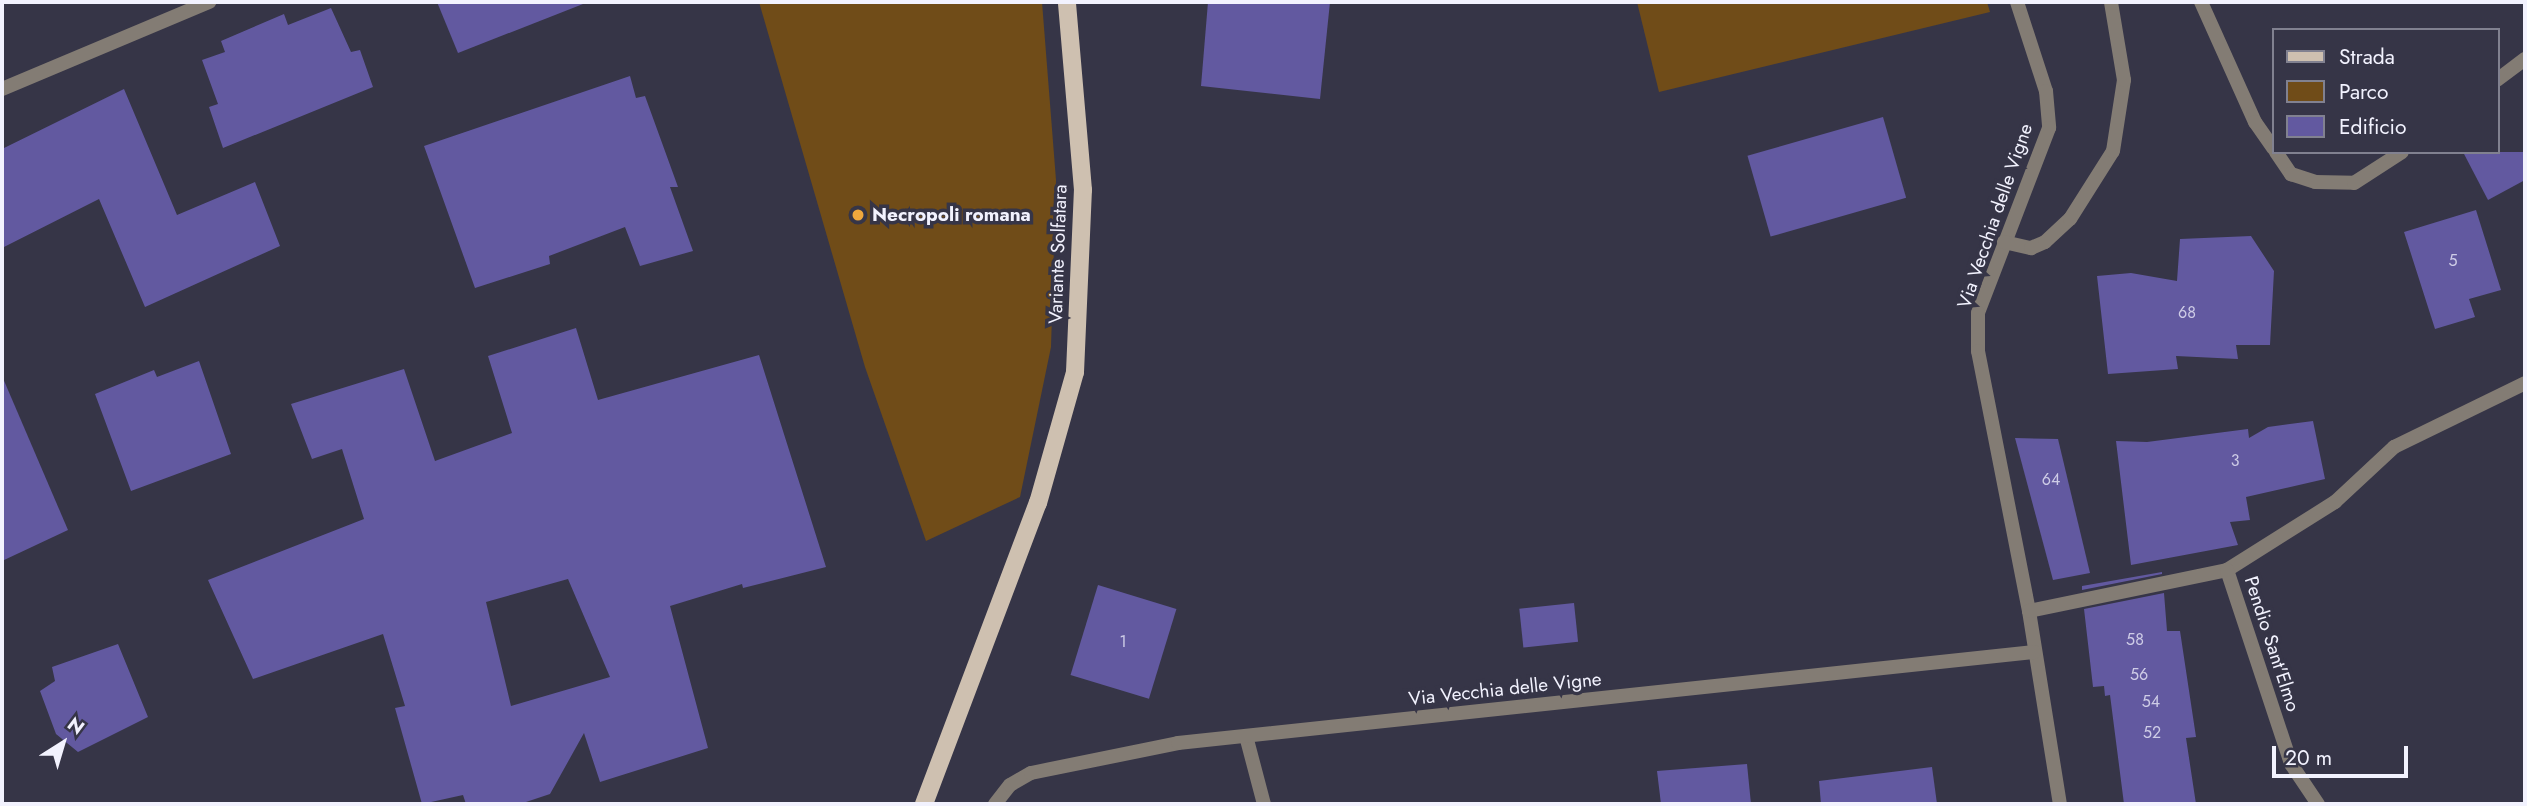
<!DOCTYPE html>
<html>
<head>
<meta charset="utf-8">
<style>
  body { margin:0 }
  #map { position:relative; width:2527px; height:806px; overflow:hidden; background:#363547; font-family:Jost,sans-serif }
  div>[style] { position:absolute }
  .green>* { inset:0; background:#704c18 }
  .building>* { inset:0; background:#6259a0; transform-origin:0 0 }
  .street>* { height:14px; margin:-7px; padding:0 7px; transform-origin:7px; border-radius:7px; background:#837c74 }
  .primary>* { height:18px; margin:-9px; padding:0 9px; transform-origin:9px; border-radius:9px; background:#cec0b0 }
  .dots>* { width:19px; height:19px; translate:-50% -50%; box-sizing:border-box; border:4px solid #363547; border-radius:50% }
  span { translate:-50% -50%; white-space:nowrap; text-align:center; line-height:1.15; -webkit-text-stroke:7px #363547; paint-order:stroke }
  .number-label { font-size:16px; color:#cecce6 }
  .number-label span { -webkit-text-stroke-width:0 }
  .poi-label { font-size:19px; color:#f2f2fe; font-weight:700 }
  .left { translate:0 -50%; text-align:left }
  .street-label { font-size:19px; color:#f2f2fe }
  .frame { position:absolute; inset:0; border:4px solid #f2f2fe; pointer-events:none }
  .legend { position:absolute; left:2272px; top:28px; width:228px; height:126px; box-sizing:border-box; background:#363547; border:2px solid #818190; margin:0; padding:9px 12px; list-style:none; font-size:21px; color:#f2f2fe }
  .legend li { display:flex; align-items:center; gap:14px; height:35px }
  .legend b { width:35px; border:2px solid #818190 }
  .north { position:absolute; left:28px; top:708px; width:70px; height:70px; -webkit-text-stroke:5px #363547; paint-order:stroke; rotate:37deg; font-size:19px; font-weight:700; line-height:28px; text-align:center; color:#f2f2fe }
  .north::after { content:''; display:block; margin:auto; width:24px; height:32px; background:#f2f2fe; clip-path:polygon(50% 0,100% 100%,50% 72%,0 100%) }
  .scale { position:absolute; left:2272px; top:746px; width:136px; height:32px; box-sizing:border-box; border:4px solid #f2f2fe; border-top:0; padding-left:9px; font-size:21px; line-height:24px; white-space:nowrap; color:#f2f2fe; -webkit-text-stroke:5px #363547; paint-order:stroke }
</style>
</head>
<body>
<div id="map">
  <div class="green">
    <i style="clip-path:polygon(759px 2px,1042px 2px,1056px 180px,1051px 347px,1020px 497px,926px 541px,865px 367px)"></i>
    <i style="clip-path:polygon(1637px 2px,1987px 2px,1990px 12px,1659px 92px)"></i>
  </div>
  <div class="building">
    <i style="clip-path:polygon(437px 2px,582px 2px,583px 4px,458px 53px)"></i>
    <i style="clip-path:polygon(1208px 2px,1330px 2px,1320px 99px,1201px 86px)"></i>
    <i style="clip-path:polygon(331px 8px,351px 52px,360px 50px,373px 87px,223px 148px,209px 107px,218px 104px,202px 60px,225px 52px,221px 41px,284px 14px,288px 25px)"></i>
    <i style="clip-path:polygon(630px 76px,636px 98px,645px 96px,678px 187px,670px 187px,693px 251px,640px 266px,625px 227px,549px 256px,550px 264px,475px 288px,424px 146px)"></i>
    <i style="clip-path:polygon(124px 89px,177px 215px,255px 182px,280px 246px,145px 307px,99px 199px,2px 248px,2px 149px)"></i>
    <i style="left:1883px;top:117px;width:84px;height:141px;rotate:74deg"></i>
    <i style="clip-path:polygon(2463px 152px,2525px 152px,2525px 180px,2488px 200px)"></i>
    <i style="clip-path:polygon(2476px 210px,2501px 290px,2469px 299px,2475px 317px,2435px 329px,2404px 232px)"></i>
    <i style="clip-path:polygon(2251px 236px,2274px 271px,2270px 345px,2236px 345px,2238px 359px,2176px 356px,2178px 369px,2108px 374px,2097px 276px,2131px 273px,2177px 281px,2180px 239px)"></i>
    <i style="clip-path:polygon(evenodd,576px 328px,598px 400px,759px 355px,826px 567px,743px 588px,742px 584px,670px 606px,708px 748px,600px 782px,584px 733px,550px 794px,520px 804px,466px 804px,463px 795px,422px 804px,395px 708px,405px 706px,383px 634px,253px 679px,208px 580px,364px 519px,342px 449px,312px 459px,291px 404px,404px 369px,435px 461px,512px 433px,488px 356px,576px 328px,568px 579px,610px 677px,511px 706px,486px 602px,568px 579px)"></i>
    <i style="clip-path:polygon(199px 361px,231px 454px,131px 491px,95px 394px,154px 370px,157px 377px)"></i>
    <i style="clip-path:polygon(2px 376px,68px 530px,2px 561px)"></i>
    <i style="clip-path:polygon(2313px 421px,2325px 479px,2246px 497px,2250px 520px,2230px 522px,2238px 545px,2131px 565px,2116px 441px,2147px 442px,2248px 429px,2249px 438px,2268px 427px)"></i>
    <i style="clip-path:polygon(2015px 438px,2058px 439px,2090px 573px,2053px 580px)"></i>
    <i style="clip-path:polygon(2162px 572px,2162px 574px,2082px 590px,2082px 586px)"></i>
    <i style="left:1098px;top:585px;width:82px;height:94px;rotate:17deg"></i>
    <i style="clip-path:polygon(2164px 593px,2167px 631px,2180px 631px,2196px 737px,2186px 738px,2196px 804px,2124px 804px,2110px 695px,2105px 696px,2104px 686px,2093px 687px,2084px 609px)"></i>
    <i style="left:1574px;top:603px;width:39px;height:55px;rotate:84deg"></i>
    <i style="clip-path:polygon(118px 644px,148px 717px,78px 752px,56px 734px,40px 691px,55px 681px,52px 667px)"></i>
    <i style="clip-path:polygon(1747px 764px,1751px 804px,1661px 804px,1657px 771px)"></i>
    <i style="clip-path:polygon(1932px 767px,1937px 804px,1821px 804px,1819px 781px)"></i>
  </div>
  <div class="street">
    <i style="left:2017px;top:2px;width:94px;rotate:72deg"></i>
    <i style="left:2046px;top:91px;width:37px;rotate:85deg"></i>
    <i style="left:2049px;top:128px;width:198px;rotate:111deg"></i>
    <i style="left:1978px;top:313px;width:38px;rotate:90deg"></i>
    <i style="left:1978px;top:351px;width:265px;rotate:78.9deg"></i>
    <i style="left:2029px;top:611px;width:195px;rotate:80.9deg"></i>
    <i style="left:2201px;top:2px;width:132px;rotate:65.8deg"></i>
    <i style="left:2255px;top:122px;width:32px;rotate:55deg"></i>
    <i style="left:2497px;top:80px;width:35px;rotate:-37deg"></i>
    <i style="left:2px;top:89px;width:225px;rotate:-22.8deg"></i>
    <i style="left:2276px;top:152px;width:27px;rotate:56deg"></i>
    <i style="left:2291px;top:174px;width:25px;rotate:18deg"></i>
    <i style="left:2315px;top:182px;width:39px;rotate:1deg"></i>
    <i style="left:2354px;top:183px;width:57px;rotate:-32.9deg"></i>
    <i style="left:2004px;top:242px;width:28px;rotate:13deg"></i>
    <i style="left:2031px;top:248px;width:15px;rotate:-23deg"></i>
    <i style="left:2045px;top:242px;width:34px;rotate:-43deg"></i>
    <i style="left:2070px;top:219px;width:80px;rotate:-57.7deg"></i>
    <i style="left:2113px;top:151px;width:72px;rotate:-81.2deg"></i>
    <i style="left:2124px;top:80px;width:79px;rotate:-99.5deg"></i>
    <i style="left:2227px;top:570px;width:128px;rotate:-32.2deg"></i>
    <i style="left:2335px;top:502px;width:81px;rotate:-43deg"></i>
    <i style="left:2394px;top:447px;width:146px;rotate:-26deg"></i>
    <i style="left:2029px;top:611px;width:202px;rotate:-11.7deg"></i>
    <i style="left:2227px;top:570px;width:204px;rotate:71.7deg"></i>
    <i style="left:2291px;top:764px;width:48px;rotate:56deg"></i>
    <i style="left:1246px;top:736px;width:70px;rotate:75.2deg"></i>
    <i style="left:995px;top:804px;width:24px;rotate:-52deg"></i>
    <i style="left:1010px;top:785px;width:24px;rotate:-30deg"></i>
    <i style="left:1031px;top:773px;width:150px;rotate:-11.5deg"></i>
    <i style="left:1178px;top:743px;width:861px;rotate:-6.07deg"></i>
  </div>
  <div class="primary">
    <i style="left:924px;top:804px;width:322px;rotate:-69.3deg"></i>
    <i style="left:1038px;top:503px;width:136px;rotate:-74.2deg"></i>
    <i style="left:1075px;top:372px;width:182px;rotate:-87.5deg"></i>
    <i style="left:1083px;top:190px;width:189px;rotate:-94.9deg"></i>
  </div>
  <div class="dots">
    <i style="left:858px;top:215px;background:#efa73d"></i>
  </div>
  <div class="number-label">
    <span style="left:2453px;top:261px">5</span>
    <span style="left:2187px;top:313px">68</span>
    <span style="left:2235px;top:461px">3</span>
    <span style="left:2051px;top:480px">64</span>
    <span style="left:2135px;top:640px">58</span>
    <span style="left:1123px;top:642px">1</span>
    <span style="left:2139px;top:675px">56</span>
    <span style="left:2151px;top:702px">54</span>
    <span style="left:2152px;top:733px">52</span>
  </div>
  <div class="poi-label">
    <span class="left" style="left:872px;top:215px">Necropoli romana</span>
  </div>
  <div class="street-label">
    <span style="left:1995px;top:216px;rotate:-71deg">Via Vecchia delle Vigne</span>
    <span style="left:1058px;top:254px;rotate:-88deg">Variante Solfatara</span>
    <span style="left:2272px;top:644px;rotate:72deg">Pendio Sant'Elmo</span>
    <span style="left:1505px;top:689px;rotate:-6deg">Via Vecchia delle Vigne</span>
  </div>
  <div class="frame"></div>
  <ul class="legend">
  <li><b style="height:9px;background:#cec0b0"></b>Strada</li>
  <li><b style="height:19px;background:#704c18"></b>Parco</li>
  <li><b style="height:19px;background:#6259a0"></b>Edificio</li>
  </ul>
  <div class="north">N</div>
  <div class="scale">20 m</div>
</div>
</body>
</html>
